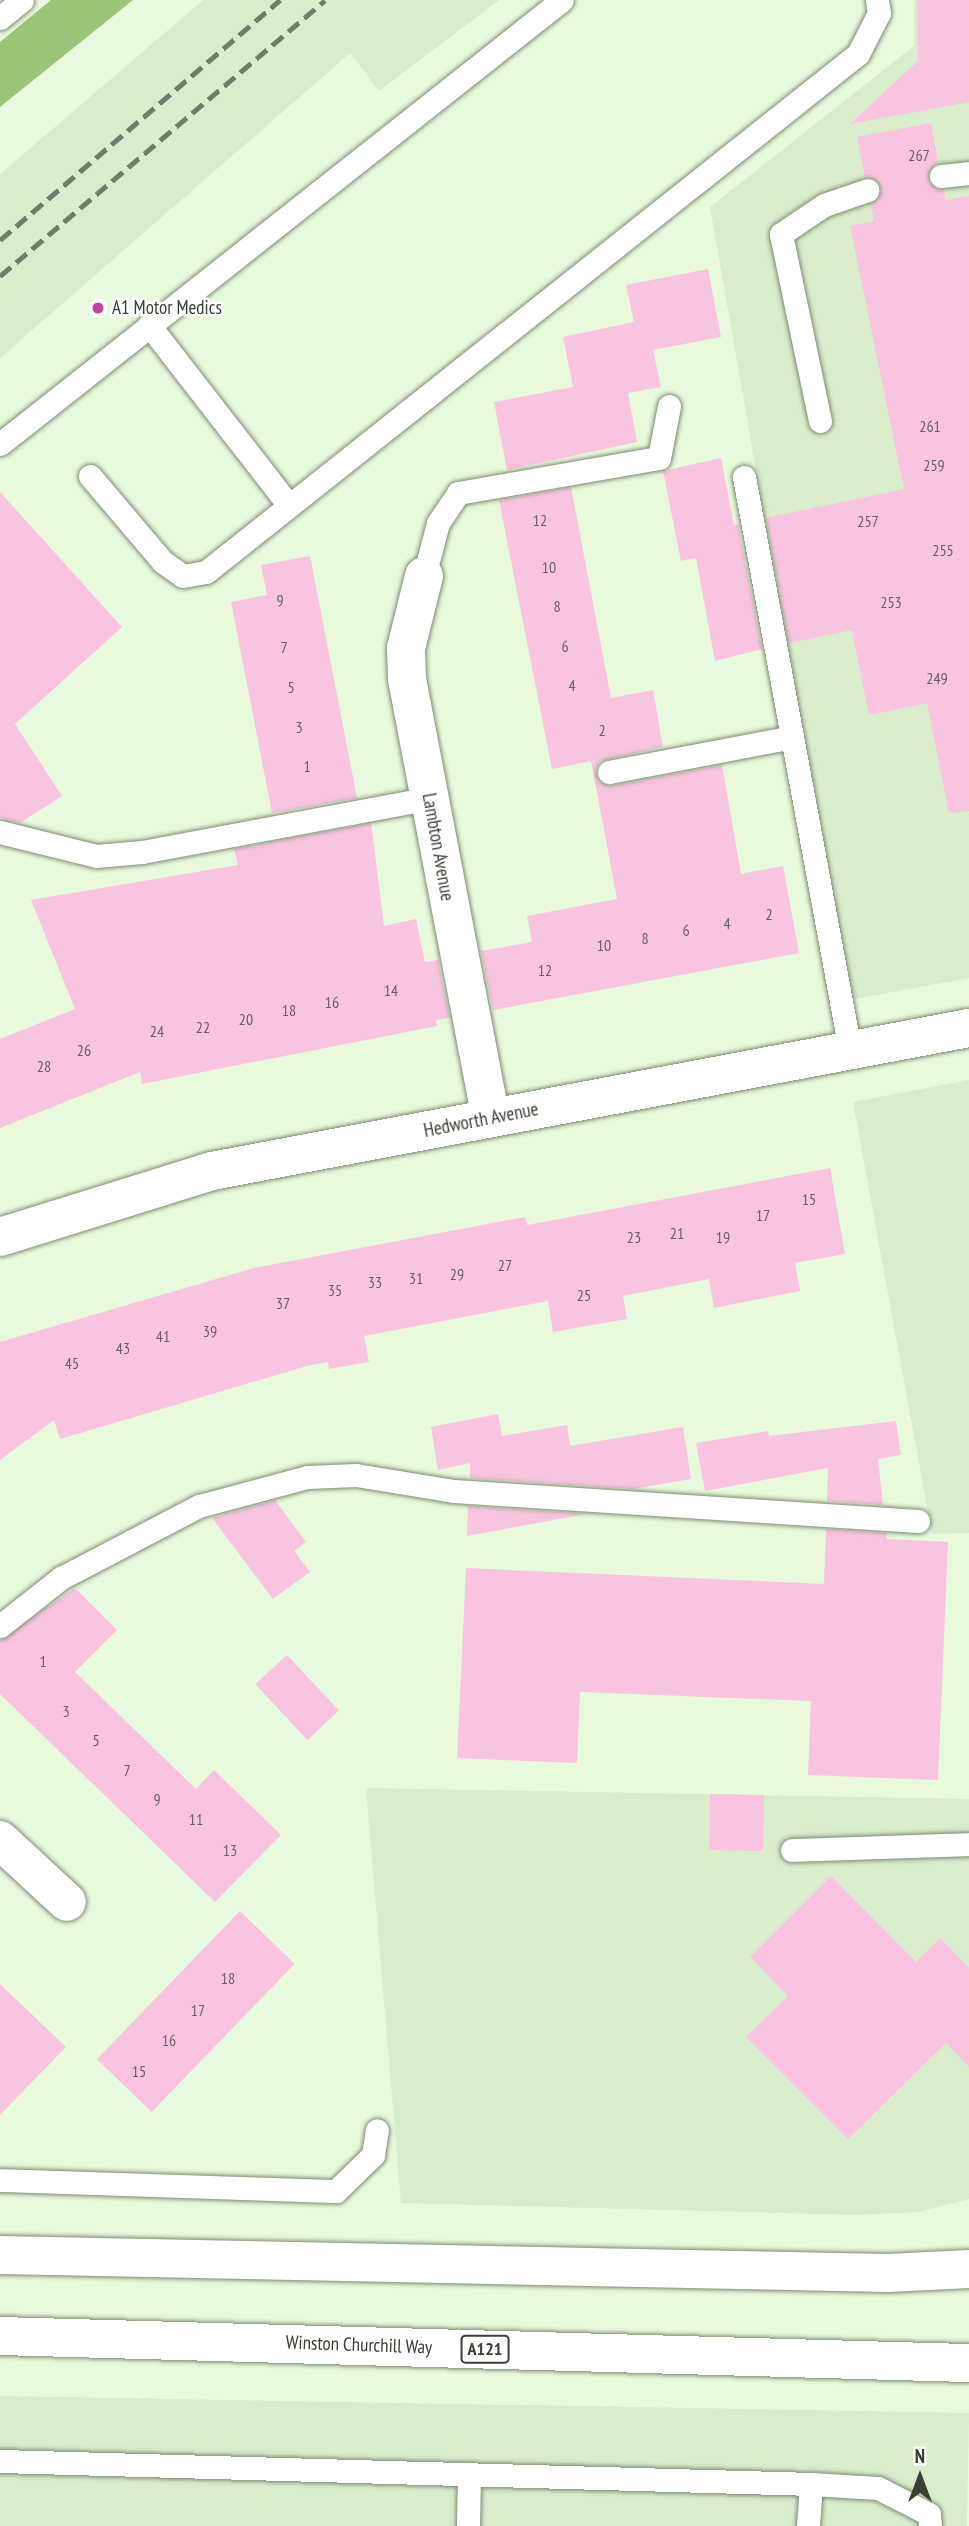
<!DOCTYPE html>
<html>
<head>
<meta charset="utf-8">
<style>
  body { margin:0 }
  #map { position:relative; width:969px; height:2526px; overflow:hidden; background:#e9f9de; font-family:"PT Sans Narrow",sans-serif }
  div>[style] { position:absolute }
  .built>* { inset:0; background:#d9eccc; transform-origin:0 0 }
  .forest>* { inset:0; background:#9bc578 }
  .building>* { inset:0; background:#f8c4df; transform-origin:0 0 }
  .roads { filter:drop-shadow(0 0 2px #7d8b73) drop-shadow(0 0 2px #7d8b73) }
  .service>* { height:23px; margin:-11.5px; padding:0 11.5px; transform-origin:11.5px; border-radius:11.5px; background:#fff }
  .minor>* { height:38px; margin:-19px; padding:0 19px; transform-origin:19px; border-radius:19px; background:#fff }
  .primary>* { height:38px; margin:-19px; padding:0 19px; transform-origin:19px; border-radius:19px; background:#fff }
  .rail>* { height:5px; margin-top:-2.5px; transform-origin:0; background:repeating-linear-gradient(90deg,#717b6a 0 14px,transparent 0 21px) }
  .dots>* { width:19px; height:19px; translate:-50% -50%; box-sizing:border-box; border:4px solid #fff; border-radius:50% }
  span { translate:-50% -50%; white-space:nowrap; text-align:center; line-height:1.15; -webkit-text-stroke:5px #fff; paint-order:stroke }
  .number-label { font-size:16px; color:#69605f }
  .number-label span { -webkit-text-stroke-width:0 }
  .shield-label span { padding:2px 5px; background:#fff; border:2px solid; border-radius:5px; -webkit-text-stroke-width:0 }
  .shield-label { font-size:18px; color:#393f34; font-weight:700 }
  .poi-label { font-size:19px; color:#393f34 }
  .left { translate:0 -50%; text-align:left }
  .street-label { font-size:19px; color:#393f34 }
  .north { position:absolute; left:885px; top:2442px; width:70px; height:70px; -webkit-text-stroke:5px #fff; paint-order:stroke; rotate:0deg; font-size:19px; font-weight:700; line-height:28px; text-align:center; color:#393f34 }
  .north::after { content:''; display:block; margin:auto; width:24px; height:32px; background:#393f34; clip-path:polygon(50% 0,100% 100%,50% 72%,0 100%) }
</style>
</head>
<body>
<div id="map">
  <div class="built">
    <i style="clip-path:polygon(203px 0,499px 0,379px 91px,350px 53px,0 358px,0 174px)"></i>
    <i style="clip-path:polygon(914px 0,969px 0,969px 978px,849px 1000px,710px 207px,914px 46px)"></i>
    <i style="clip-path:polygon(969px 1080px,969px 1533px,932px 1534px,853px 1102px)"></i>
    <i style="clip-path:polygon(366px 1788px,969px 1799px,969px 2199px,917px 2212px,856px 2215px,401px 2203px)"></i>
    <i style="left:0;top:2396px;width:969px;height:130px;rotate:1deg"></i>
  </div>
  <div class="forest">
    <i style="clip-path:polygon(51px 0,133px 0,0 107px,0 42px)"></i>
  </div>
  <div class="building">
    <i style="clip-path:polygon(917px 0,969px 0,969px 102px,850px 124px,918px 61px)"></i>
    <i style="clip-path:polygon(931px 123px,938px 162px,928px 171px,929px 184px,944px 190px,946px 200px,969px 196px,969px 811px,949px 813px,927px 703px,869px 715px,852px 630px,789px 643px,766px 518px,904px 489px,850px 226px,874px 221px,871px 204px,882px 192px,878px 180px,865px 177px,857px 137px)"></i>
    <i style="clip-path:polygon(708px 269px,721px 337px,653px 350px,661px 387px,628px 393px,637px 442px,507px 470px,494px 402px,573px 387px,563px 337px,634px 322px,626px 285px)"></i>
    <i style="clip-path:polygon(721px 458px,734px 525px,738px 524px,762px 649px,715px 661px,696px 558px,681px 561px,663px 471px)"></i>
    <i style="clip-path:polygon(571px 487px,611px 698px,653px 690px,663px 747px,600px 761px,596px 768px,598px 781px,612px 786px,722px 765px,741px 874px,783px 866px,799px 953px,493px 1010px,481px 951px,532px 942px,527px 916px,617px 899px,591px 761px,552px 769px,499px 500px)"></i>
    <i style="clip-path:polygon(0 492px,122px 627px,15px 724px,62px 796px,20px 823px,0 818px)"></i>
    <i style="clip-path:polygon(310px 556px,357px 798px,272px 813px,231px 602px,267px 595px,261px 565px)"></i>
    <i style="clip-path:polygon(371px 823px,384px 926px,416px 919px,425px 962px,438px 960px,450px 1018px,436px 1020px,437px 1026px,142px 1084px,140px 1072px,0 1128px,0 1039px,75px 1009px,31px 900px,238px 865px,234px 849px)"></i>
    <i style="clip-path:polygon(830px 1168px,845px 1254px,795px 1263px,800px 1291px,714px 1308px,709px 1279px,623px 1296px,627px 1319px,553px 1332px,548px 1301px,364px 1336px,369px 1362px,329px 1369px,328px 1362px,307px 1366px,60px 1439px,54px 1420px,0 1460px,0 1342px,254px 1268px,525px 1217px,527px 1225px)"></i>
    <i style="clip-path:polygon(498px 1414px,502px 1436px,567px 1425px,570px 1446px,683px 1427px,691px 1479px,633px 1489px,470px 1478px,470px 1463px,438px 1470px,431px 1427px)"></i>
    <i style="clip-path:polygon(896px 1421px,901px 1455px,878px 1459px,883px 1505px,827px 1501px,828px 1468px,705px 1491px,696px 1443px,768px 1431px,769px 1436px)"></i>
    <i style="clip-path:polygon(275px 1500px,306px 1542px,294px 1551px,310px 1572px,273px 1599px,212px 1518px)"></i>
    <i style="clip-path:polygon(468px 1506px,586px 1514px,467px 1536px)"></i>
    <i style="clip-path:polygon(826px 1529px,886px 1533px,887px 1539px,948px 1542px,938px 1780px,808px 1775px,811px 1701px,580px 1692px,577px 1763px,457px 1758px,466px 1568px,824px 1584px)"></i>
    <i style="clip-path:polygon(75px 1588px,117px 1630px,75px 1672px,196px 1789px,214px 1770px,281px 1835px,215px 1902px,0 1694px,0 1640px)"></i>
    <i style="left:287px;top:1655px;width:76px;height:43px;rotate:47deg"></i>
    <i style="left:710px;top:1794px;width:54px;height:56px;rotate:1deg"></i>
    <i style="clip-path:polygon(831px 1876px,916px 1962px,940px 1938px,969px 1968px,969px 2067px,946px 2043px,848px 2139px,746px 2037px,788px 1996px,750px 1957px)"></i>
    <i style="left:240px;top:1911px;width:76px;height:206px;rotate:44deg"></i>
    <i style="clip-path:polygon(0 1984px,66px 2047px,0 2115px)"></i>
  </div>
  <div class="roads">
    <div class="service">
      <i style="left:0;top:18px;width:28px;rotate:-39deg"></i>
      <i style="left:941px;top:176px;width:28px;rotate:-6deg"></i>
      <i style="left:149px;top:325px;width:227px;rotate:52.2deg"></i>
      <i style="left:820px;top:421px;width:191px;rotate:-101.8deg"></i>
      <i style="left:781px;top:234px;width:52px;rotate:-34deg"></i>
      <i style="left:824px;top:205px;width:46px;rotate:-18.8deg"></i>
      <i style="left:0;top:444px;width:716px;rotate:-38.31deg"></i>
      <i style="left:90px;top:476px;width:113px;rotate:49.7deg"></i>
      <i style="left:163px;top:562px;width:24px;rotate:35deg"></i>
      <i style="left:183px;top:576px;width:23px;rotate:-10deg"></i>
      <i style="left:206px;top:572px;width:833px;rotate:-38.47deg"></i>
      <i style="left:858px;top:54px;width:46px;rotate:-62.9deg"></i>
      <i style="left:879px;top:13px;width:13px;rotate:-99deg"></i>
      <i style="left:744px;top:477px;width:583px;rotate:79.52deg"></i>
      <i style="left:424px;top:576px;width:55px;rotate:-75.2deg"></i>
      <i style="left:438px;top:523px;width:36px;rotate:-56deg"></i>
      <i style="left:458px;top:493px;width:204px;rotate:-9.9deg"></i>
      <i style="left:659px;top:458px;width:53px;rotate:-79.1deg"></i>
      <i style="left:609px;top:772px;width:186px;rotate:-10.8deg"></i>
      <i style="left:0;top:832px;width:99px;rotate:14deg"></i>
      <i style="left:96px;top:856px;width:46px;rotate:-5deg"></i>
      <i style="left:142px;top:852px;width:293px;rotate:-10.6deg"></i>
      <i style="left:0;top:1626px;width:78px;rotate:-38.2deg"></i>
      <i style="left:61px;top:1578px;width:156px;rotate:-27.6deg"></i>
      <i style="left:199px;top:1506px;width:112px;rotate:-15deg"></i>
      <i style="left:307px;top:1477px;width:49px;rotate:-2.3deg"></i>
      <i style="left:356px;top:1475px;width:99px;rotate:9.3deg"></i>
      <i style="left:454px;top:1491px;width:465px;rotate:3.7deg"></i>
      <i style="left:792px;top:1850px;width:177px;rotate:-1.9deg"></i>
      <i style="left:0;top:2180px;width:336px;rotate:1.9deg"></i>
      <i style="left:336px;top:2191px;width:52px;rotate:-44.2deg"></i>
      <i style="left:373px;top:2155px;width:25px;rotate:-81deg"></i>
      <i style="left:0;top:2461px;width:811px;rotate:1.62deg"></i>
      <i style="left:811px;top:2484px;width:42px;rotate:94.1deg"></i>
      <i style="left:811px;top:2484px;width:67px;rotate:3.4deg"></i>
      <i style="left:878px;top:2488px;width:57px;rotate:27deg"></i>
      <i style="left:929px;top:2514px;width:12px;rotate:85deg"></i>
      <i style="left:468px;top:2526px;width:52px;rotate:-88.9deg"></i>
    </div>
    <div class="minor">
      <i style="left:424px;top:576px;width:74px;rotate:104deg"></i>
      <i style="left:406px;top:648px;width:31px;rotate:88deg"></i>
      <i style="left:407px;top:679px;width:447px;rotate:79.2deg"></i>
      <i style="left:0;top:1237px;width:222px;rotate:-17.3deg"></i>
      <i style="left:212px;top:1171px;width:770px;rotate:-10.7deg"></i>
      <i style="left:0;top:1840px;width:91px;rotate:42.8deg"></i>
    </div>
    <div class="primary">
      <i style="left:0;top:2255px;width:888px;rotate:1.16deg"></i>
      <i style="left:888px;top:2273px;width:81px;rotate:-2.8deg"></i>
      <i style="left:0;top:2336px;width:969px;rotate:1.6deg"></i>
    </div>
  </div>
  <div class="rail">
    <i style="left:0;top:240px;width:369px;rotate:-40.6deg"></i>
    <i style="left:0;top:276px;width:426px;rotate:-40.3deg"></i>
  </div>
  <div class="dots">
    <i style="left:98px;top:308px;background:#c14391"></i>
  </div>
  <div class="number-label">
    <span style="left:919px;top:155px">267</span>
    <span style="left:930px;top:426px">261</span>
    <span style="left:934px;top:465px">259</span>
    <span style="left:540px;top:520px">12</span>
    <span style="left:868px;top:521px">257</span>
    <span style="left:943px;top:550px">255</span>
    <span style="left:549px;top:567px">10</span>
    <span style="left:280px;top:600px">9</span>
    <span style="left:891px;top:602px">253</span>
    <span style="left:557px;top:606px">8</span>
    <span style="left:565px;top:646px">6</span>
    <span style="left:284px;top:647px">7</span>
    <span style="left:937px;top:678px">249</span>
    <span style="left:572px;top:685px">4</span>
    <span style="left:291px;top:687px">5</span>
    <span style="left:299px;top:727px">3</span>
    <span style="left:602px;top:730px">2</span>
    <span style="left:307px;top:766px">1</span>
    <span style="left:769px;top:914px">2</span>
    <span style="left:727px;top:923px">4</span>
    <span style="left:686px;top:930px">6</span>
    <span style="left:645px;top:938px">8</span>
    <span style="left:604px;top:945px">10</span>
    <span style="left:545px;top:970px">12</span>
    <span style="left:391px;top:990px">14</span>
    <span style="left:332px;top:1002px">16</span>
    <span style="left:289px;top:1010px">18</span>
    <span style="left:246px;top:1019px">20</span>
    <span style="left:203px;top:1027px">22</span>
    <span style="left:157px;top:1031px">24</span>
    <span style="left:84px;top:1050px">26</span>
    <span style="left:44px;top:1066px">28</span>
    <span style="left:809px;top:1199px">15</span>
    <span style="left:763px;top:1215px">17</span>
    <span style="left:677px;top:1233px">21</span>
    <span style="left:634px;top:1237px">23</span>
    <span style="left:723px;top:1237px">19</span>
    <span style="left:505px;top:1265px">27</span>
    <span style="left:457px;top:1274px">29</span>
    <span style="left:416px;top:1278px">31</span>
    <span style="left:375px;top:1282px">33</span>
    <span style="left:335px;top:1290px">35</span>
    <span style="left:584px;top:1295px">25</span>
    <span style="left:283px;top:1303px">37</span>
    <span style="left:210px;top:1331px">39</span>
    <span style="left:163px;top:1336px">41</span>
    <span style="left:123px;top:1348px">43</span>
    <span style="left:72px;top:1363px">45</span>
    <span style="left:43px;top:1661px">1</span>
    <span style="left:66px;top:1711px">3</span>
    <span style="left:96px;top:1740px">5</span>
    <span style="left:127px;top:1770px">7</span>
    <span style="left:157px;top:1799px">9</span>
    <span style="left:196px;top:1819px">11</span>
    <span style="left:230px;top:1850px">13</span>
    <span style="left:228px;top:1978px">18</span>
    <span style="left:198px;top:2010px">17</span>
    <span style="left:169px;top:2040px">16</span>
    <span style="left:139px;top:2071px">15</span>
  </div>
  <div class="shield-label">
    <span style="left:485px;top:2349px">A121</span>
  </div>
  <div class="poi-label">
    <span class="left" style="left:112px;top:308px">A1 Motor Medics</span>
  </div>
  <div class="street-label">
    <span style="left:438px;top:847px;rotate:80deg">Lambton Avenue</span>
    <span style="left:481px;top:1120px;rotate:-11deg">Hedworth Avenue</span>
    <span style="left:359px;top:2345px;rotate:2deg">Winston Churchill Way</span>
  </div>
  <div class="north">N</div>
</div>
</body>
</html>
